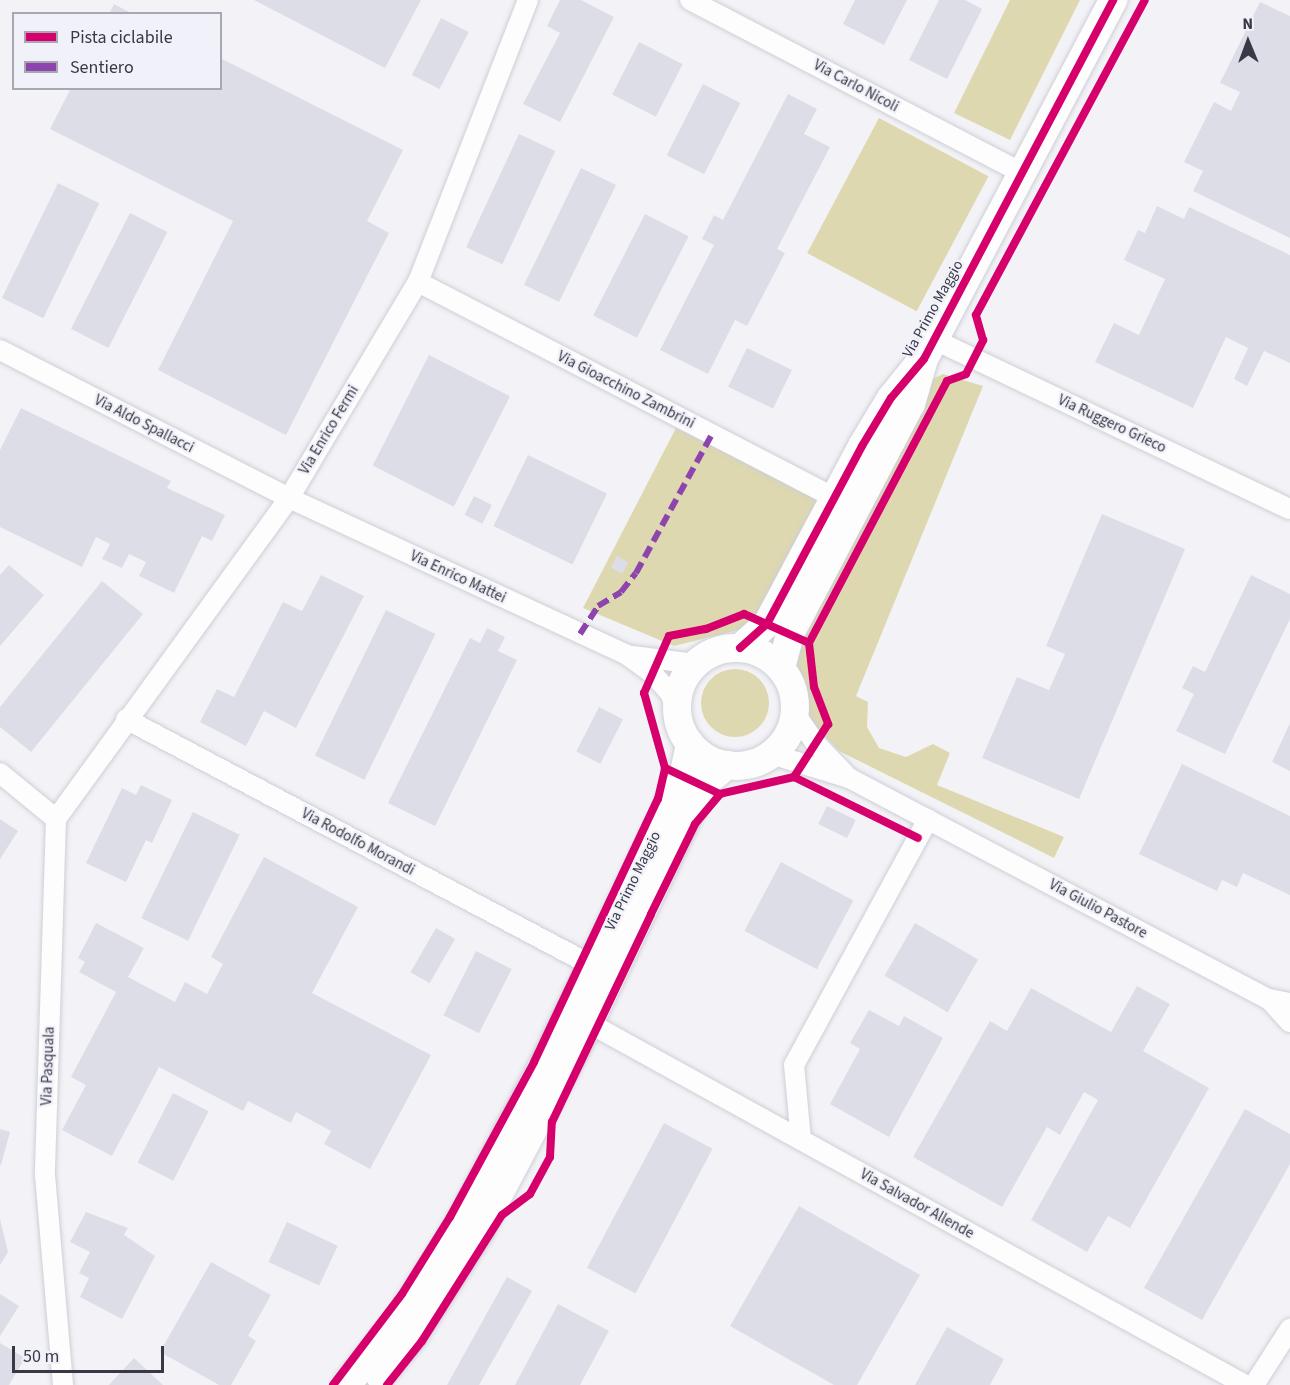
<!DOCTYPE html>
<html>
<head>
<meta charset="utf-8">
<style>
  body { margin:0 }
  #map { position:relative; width:1290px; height:1385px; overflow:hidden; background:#f3f3f7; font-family:"Source Sans 3",sans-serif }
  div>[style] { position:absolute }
  .green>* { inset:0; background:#ded8b0; transform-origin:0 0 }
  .round { border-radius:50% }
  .building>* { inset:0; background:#dcdde6; transform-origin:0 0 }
  .roads { filter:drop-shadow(0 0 2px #ceced7) drop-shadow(0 0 2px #ceced7) }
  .street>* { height:20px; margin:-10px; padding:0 10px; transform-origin:10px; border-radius:10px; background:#fdfdfe }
  .secondary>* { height:28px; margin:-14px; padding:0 14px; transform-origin:14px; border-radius:14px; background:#fdfdfe }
  .secondary>.ring { margin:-14px; padding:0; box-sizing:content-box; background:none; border:28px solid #fdfdfe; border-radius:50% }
  .quiet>* { height:6px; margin-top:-3px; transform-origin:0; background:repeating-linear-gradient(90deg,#8e44ad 0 12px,transparent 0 18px) }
  .cycleway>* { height:8px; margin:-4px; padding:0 4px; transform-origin:4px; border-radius:4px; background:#d6006c }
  span { translate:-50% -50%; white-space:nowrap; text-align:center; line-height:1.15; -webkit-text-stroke:4.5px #f1f2f9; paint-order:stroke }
  .street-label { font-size:15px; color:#383846 }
  .legend { position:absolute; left:12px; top:12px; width:210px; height:78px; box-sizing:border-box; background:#f1f2f9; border:2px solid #a7a8b1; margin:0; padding:8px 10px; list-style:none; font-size:18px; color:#383846 }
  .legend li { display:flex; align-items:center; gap:12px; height:30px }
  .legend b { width:30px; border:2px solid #a7a8b1 }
  .north { position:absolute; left:1218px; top:12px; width:60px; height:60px; -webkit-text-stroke:4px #f1f2f9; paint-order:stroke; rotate:359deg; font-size:16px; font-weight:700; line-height:24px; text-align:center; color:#383846 }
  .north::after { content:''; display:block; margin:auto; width:21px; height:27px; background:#383846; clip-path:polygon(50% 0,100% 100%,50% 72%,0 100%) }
  .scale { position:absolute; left:12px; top:1346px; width:152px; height:27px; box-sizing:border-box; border:3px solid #383846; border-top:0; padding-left:8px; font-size:18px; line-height:21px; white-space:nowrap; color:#383846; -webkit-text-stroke:4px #f1f2f9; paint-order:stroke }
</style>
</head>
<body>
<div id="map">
  <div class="green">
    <i style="clip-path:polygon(1010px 0,1080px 0,1010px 140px,954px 113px)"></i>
    <i style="left:879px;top:118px;width:124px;height:153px;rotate:28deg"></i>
    <i style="clip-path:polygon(943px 374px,983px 386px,856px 696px,868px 702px,867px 727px,879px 748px,906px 757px,933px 744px,950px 753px,937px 785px,1064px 837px,1054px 858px,839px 751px,817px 728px,806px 710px,795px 669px,797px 646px,931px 380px)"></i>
    <i style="clip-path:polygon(676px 428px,819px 500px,759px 625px,674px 646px,583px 608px)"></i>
    <i class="round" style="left:701px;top:669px;width:68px;height:68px"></i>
  </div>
  <div class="building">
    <i style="clip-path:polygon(254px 0,421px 0,385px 68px)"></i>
    <i style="clip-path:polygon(560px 0,581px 0,614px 17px,560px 122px,523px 104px,560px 33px,547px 26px)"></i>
    <i style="clip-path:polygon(855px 0,907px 0,884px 45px,843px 24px)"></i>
    <i style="clip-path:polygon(939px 0,965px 0,982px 9px,947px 79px,909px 60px)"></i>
    <i style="clip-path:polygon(1260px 2px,1290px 16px,1290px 238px,1193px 191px,1203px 171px,1184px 162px,1214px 102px,1231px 111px,1240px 92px,1220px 83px)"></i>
    <i style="clip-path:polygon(114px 4px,133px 14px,109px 14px)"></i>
    <i style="left:441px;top:18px;width:31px;height:64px;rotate:27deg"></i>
    <i style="left:639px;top:42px;width:49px;height:59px;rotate:27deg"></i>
    <i style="clip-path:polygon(220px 58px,403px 150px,367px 221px,389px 233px,286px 435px,158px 370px,233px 221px,50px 129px,71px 88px,220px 88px)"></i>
    <i style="left:703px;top:84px;width:42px;height:80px;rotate:27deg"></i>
    <i style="clip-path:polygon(788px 94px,817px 109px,804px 134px,830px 147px,777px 249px,785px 253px,747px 326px,735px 320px,708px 374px,660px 350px,714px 245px,702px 239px,714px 215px,723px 220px)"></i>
    <i style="left:519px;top:134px;width:40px;height:125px;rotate:25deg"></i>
    <i style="left:581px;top:168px;width:39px;height:130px;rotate:26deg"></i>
    <i style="left:58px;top:183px;width:46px;height:128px;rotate:26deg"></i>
    <i style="clip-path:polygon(1157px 206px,1184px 219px,1189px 207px,1290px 255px,1290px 363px,1264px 351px,1247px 386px,1234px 379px,1248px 348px,1226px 337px,1193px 408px,1095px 362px,1114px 323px,1139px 335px,1165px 279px,1124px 260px,1138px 230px,1145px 233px)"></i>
    <i style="left:130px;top:213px;width:42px;height:130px;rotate:27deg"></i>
    <i style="left:645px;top:214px;width:49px;height:114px;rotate:27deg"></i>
    <i style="left:747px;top:348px;width:50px;height:43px;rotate:26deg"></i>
    <i style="left:429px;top:355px;width:91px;height:124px;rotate:27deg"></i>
    <i style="clip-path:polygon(21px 408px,171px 481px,167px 488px,225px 515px,212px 541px,202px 536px,174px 593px,139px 576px,146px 562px,129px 554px,122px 568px,102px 559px,110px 544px,96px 537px,82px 567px,0 527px,0 450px)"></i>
    <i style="left:528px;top:455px;width:88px;height:79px;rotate:26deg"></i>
    <i style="left:474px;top:496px;width:20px;height:21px;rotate:27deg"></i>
    <i style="clip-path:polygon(1102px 514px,1185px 549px,1079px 799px,982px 758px,1017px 677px,1049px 690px,1065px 654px,1046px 646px)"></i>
    <i style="left:617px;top:556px;width:13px;height:13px;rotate:29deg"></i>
    <i style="clip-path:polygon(9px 565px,44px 595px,0 646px,0 575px)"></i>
    <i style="clip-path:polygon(321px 575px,364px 596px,296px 728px,264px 711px,246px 746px,200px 722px,217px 689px,234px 697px,283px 602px,302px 611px)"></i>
    <i style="clip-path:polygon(1251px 575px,1290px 594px,1290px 619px,1225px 754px,1176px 731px,1194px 694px,1182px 688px,1193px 666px,1205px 672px)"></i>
    <i style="clip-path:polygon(102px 581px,143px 614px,31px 752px,0 727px,0 707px)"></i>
    <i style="left:386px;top:610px;width:55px;height:162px;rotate:26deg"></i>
    <i style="clip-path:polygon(487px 628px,505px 637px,498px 651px,517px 660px,435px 826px,388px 803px,470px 638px,480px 643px)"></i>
    <i style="left:599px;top:707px;width:27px;height:50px;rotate:27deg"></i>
    <i style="clip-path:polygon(1290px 723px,1290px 771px,1272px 762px)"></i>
    <i style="clip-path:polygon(1182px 764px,1290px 816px,1290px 895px,1243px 873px,1237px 887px,1222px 880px,1217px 891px,1139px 854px)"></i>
    <i style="clip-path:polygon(141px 785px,172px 800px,152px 843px,146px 840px,126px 882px,86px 863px,122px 788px,136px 795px)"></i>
    <i style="left:827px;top:806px;width:32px;height:20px;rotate:26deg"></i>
    <i style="left:193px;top:812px;width:52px;height:118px;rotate:26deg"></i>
    <i style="clip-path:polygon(0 819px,18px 831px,0 859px)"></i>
    <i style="clip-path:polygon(264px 857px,358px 907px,312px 993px,431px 1055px,370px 1169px,324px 1144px,331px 1131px,296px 1112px,291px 1123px,248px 1101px,243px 1111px,159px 1067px,112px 1156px,62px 1130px,86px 1085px,71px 1077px,116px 992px,79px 972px,85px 962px,78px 958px,96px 923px,144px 948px,128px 977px,175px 1002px,185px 982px,207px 994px,223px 964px,211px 957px)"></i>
    <i style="left:781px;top:862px;width:82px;height:78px;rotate:28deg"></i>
    <i style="left:915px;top:923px;width:73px;height:61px;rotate:30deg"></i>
    <i style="left:436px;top:928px;width:22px;height:51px;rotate:30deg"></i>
    <i style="left:476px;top:951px;width:40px;height:72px;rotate:27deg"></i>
    <i style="clip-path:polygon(1137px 986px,1170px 1004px,1143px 1051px,1209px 1088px,1130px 1228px,1108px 1216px,1087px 1252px,1031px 1220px,1098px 1100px,1084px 1092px,1060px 1135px,1047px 1127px,1002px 1207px,913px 1157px,990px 1021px,1007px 1031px,1031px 988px,1111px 1032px)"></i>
    <i style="clip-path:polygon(869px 1010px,899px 1026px,904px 1016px,943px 1038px,889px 1137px,830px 1104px,860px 1049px,850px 1043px)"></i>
    <i style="left:173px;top:1093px;width:40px;height:78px;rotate:27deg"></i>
    <i style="clip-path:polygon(1245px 1109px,1290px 1134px,1290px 1164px,1202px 1320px,1144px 1288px)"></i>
    <i style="left:664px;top:1123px;width:55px;height:164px;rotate:28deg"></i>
    <i style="clip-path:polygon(0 1129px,10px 1132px,1px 1165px,0 1165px)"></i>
    <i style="clip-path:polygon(799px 1206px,920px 1275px,857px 1385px,834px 1385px,730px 1326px)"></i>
    <i style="clip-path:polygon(86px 1212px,128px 1228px,124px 1235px,155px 1256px,122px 1319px,80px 1297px,89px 1278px,79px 1273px,90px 1252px,70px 1242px)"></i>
    <i style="clip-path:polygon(0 1219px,8px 1252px,0 1265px)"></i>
    <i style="left:287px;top:1222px;width:56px;height:44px;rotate:25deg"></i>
    <i style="clip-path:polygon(211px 1262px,271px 1295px,248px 1336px,256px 1341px,231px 1385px,219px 1385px,160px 1352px)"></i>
    <i style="clip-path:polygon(507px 1277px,532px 1291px,479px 1385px,447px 1385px)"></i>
    <i style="clip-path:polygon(0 1294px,19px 1306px,0 1336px)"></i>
    <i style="clip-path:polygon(558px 1304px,609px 1331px,580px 1385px,515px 1385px)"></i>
    <i style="clip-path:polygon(947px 1327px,1004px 1359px,990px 1385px,915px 1385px)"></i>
    <i style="clip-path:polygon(0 1343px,25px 1358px,9px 1385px,0 1385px)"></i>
    <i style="clip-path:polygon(134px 1358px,163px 1385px,109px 1385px)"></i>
  </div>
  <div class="roads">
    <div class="street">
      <i style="left:690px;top:0;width:374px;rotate:27.5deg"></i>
      <i style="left:418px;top:282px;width:469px;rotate:27.4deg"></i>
      <i style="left:933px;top:339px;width:395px;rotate:25.5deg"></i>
      <i style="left:0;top:350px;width:325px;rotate:27.1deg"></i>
      <i style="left:289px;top:498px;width:373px;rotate:24.9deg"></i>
      <i style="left:627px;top:655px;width:31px;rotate:36deg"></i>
      <i style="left:652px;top:673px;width:27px;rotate:48deg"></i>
      <i style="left:670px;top:693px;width:22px;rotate:68deg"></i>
      <i style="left:632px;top:656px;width:64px;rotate:7.1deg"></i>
      <i style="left:795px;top:714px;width:37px;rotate:55deg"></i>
      <i style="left:816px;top:744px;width:42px;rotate:46deg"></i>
      <i style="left:126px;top:719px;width:526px;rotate:27.88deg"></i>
      <i style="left:771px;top:754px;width:82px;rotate:17.1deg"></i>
      <i style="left:849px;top:778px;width:475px;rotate:27.8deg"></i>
      <i style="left:1269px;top:999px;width:21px;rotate:11deg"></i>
      <i style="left:0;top:773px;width:72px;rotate:39.4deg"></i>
      <i style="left:56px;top:819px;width:356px;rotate:91.8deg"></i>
      <i style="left:45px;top:1175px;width:211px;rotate:85.1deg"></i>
      <i style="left:56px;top:819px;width:397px;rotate:-54deg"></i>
      <i style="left:289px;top:498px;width:252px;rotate:-59.2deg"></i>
      <i style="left:418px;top:282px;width:303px;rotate:-68.7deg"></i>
      <i style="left:1269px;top:999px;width:31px;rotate:48deg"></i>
      <i style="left:589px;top:1023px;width:749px;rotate:28.89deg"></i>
      <i style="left:801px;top:1140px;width:75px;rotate:-95.3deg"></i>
      <i style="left:794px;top:1065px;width:280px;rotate:-61.4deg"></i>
      <i style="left:1254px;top:1385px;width:67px;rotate:-57.3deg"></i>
    </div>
    <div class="secondary">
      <i style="left:740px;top:648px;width:36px;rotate:-42deg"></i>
      <i style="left:767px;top:624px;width:202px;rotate:-61.9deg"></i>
      <i style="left:862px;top:446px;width:56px;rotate:-58.9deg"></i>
      <i style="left:891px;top:398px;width:40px;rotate:-51deg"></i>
      <i class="ring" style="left:677px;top:648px;width:90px;height:90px"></i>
      <i style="left:781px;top:668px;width:35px;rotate:-75deg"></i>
      <i style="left:790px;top:634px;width:260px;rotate:-62.3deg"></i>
      <i style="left:911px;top:404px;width:47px;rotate:-73.9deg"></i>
      <i style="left:924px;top:359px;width:406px;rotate:-62.2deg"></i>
      <i style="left:380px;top:1376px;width:52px;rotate:-50.5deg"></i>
      <i style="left:413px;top:1336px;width:123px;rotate:-57.6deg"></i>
      <i style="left:479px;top:1232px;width:236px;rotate:-62.2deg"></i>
      <i style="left:589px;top:1023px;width:263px;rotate:-64.5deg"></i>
      <i style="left:702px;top:786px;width:33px;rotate:-40deg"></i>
      <i style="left:347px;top:1385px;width:90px;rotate:-51.7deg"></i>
      <i style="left:403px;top:1314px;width:105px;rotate:-57.8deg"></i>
      <i style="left:459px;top:1225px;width:180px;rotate:-62.2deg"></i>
      <i style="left:543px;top:1066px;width:321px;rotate:-64.2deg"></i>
      <i style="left:683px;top:777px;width:34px;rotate:-78deg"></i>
    </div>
  </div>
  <div class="quiet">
    <i style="left:580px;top:634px;width:33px;rotate:-57deg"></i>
    <i style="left:598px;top:606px;width:27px;rotate:-31deg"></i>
    <i style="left:621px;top:592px;width:24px;rotate:-52deg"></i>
    <i style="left:636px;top:573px;width:158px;rotate:-61.3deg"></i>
  </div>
  <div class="cycleway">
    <i style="left:744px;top:614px;width:71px;rotate:24deg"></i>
    <i style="left:809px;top:643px;width:44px;rotate:83.5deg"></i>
    <i style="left:814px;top:687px;width:40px;rotate:69deg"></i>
    <i style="left:828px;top:724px;width:63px;rotate:122.7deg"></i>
    <i style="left:794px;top:777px;width:76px;rotate:167.1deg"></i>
    <i style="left:720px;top:794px;width:61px;rotate:-154.7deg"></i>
    <i style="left:665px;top:768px;width:78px;rotate:-105.6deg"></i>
    <i style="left:644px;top:693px;width:62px;rotate:-66.3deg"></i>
    <i style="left:669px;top:636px;width:38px;rotate:-11deg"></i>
    <i style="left:706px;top:629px;width:41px;rotate:-21.5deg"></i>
    <i style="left:809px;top:643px;width:296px;rotate:-62.2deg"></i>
    <i style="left:947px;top:381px;width:20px;rotate:-20deg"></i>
    <i style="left:966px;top:374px;width:38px;rotate:-63deg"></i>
    <i style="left:983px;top:340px;width:26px;rotate:-106deg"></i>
    <i style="left:976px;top:315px;width:357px;rotate:-61.8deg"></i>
    <i style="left:740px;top:648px;width:36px;rotate:-42deg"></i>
    <i style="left:767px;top:624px;width:202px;rotate:-61.9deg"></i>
    <i style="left:862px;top:446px;width:56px;rotate:-58.9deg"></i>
    <i style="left:891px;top:398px;width:51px;rotate:-49.8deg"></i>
    <i style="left:924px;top:359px;width:406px;rotate:-62.2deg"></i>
    <i style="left:794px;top:777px;width:138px;rotate:26.2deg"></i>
    <i style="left:333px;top:1385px;width:114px;rotate:-52.8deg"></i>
    <i style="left:402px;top:1294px;width:91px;rotate:-58.1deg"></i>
    <i style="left:450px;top:1217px;width:176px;rotate:-61.5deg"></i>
    <i style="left:534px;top:1062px;width:291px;rotate:-64.8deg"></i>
    <i style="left:658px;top:799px;width:32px;rotate:-77deg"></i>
    <i style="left:387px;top:1385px;width:56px;rotate:-51.5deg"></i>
    <i style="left:422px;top:1341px;width:149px;rotate:-57.6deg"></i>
    <i style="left:502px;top:1215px;width:35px;rotate:-37deg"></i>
    <i style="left:530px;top:1194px;width:42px;rotate:-61.6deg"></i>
    <i style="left:550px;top:1157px;width:35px;rotate:-87deg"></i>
    <i style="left:552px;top:1122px;width:230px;rotate:-64.5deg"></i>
    <i style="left:651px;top:914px;width:100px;rotate:-63.9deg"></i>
    <i style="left:695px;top:824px;width:39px;rotate:-50deg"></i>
  </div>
  <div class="street-label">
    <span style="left:856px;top:86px;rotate:28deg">Via Carlo Nicoli</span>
    <span style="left:933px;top:309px;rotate:-61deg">Via Primo Maggio</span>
    <span style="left:626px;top:390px;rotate:27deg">Via Gioacchino Zambrini</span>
    <span style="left:144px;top:424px;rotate:27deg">Via Aldo Spallacci</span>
    <span style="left:1112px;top:424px;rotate:25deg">Via Ruggero Grieco</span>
    <span style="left:329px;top:430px;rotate:-59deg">Via Enrico Fermi</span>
    <span style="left:458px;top:577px;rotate:25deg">Via Enrico Mattei</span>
    <span style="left:358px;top:842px;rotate:28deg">Via Rodolfo Morandi</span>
    <span style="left:633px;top:881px;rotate:-64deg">Via Primo Maggio</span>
    <span style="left:1098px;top:909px;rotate:28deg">Via Giulio Pastore</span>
    <span style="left:48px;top:1066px;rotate:-88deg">Via Pasquala</span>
    <span style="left:917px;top:1204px;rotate:29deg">Via Salvador Allende</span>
  </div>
  <ul class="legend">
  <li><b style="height:8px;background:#d6006c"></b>Pista ciclabile</li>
  <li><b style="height:8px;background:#8e44ad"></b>Sentiero</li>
  </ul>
  <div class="north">N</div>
  <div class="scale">50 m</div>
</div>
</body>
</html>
